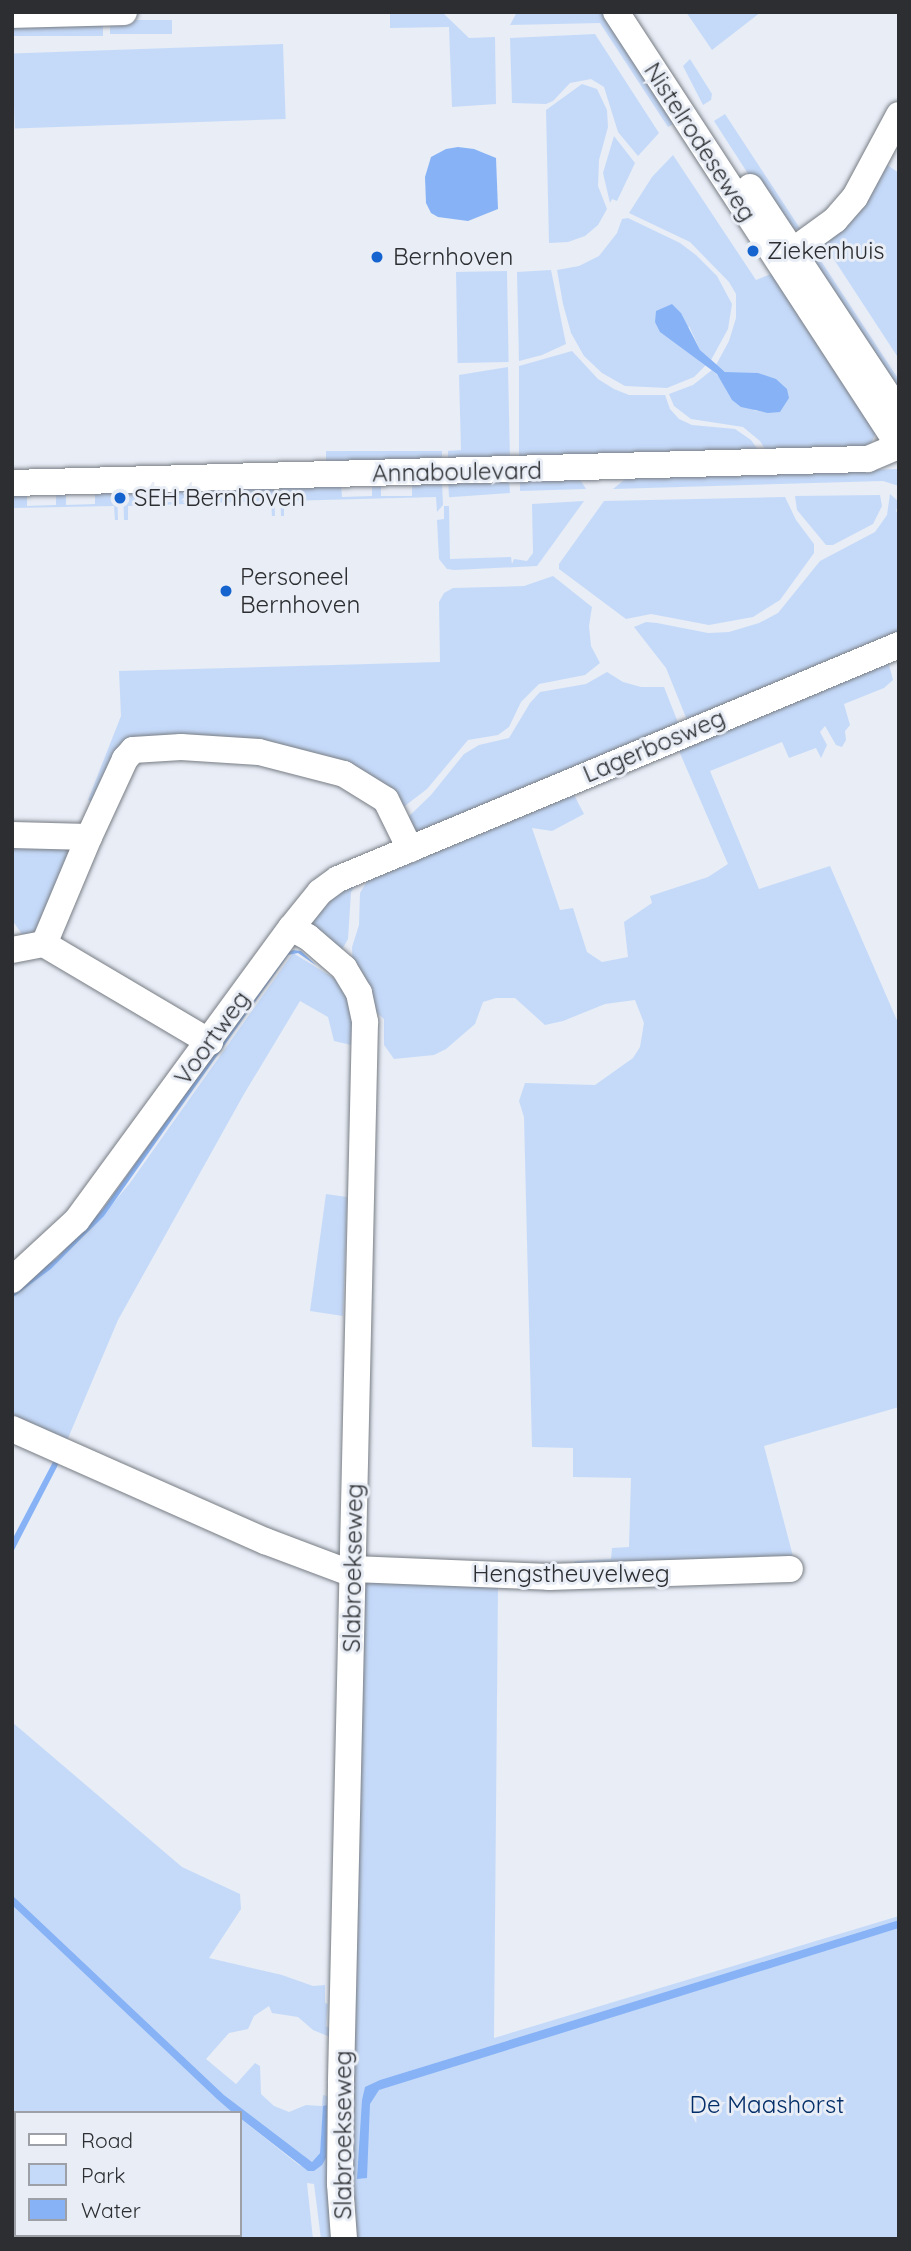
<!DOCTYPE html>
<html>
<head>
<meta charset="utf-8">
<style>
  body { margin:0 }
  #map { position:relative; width:911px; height:2251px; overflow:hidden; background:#e8edf6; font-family:Quicksand,sans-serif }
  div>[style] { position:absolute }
  .green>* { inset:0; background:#c5daf9; transform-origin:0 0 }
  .water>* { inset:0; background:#87b3f6 }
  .roads { filter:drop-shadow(0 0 2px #787d84) drop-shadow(0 0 2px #787d84) }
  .minor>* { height:26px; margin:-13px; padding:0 13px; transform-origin:13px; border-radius:13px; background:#fff }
  .dots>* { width:19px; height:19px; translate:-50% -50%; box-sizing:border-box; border:4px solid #e8edf6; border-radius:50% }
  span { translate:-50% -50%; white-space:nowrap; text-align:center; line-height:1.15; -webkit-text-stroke:6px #e8edf6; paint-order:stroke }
  .street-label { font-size:24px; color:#2c2e31 }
  .poi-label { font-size:24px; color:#2c2e31 }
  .left { translate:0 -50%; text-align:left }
  .park-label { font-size:24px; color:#042e68 }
  .frame { position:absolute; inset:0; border:14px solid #2c2e31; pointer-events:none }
  .legend { position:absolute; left:14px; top:2111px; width:228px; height:126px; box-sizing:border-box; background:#e8edf6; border:2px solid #9da1a7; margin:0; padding:9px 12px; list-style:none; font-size:21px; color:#2c2e31 }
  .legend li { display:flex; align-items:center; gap:14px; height:35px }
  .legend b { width:35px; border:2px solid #9da1a7 }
</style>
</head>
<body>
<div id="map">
  <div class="green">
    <i style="clip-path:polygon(517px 12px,610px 12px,680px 120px,668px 127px,600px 23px,510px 25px)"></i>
    <i style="clip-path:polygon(686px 12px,761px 12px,712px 50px)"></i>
    <i style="clip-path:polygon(443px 13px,469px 38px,495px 37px,496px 104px,452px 107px,449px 27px,390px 28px,390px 14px)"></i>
    <i style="left:172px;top:20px;width:14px;height:62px;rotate:90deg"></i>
    <i style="left:103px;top:22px;width:14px;height:91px;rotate:90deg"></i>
    <i style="clip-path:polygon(595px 34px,659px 133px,638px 156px,618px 132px,604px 87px,591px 79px,570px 83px,553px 101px,546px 104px,512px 103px,510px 38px)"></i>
    <i style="left:283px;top:44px;width:75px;height:271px;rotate:88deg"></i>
    <i style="clip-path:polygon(690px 59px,712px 94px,711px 100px,703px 105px,683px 66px)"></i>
    <i style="clip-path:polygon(582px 84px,597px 89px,607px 110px,608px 127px,599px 160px,598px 186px,607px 209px,598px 225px,585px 236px,568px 242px,549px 243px,546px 110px)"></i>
    <i style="clip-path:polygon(725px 114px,801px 230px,792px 228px,776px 217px,714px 121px)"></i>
    <i style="clip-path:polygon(614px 136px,635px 163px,617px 201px,612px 199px,610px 203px,603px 173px)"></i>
    <i style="clip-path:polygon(673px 155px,756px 280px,771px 274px,800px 305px,877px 430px,870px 446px,768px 454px,760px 441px,743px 427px,691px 419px,674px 406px,669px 394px,693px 385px,712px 370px,755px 411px,780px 412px,716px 365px,729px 341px,736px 318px,736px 294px,729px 282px,690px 242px,629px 213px,652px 177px)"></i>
    <i style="clip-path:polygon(883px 162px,899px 173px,899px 359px,822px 241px)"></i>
    <i style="clip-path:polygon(628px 218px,680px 243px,696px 255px,717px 276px,732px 304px,728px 329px,711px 360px,700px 350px,689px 326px,679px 345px,706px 365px,694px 377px,667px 388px,625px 386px,602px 373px,584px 356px,571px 333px,563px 304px,557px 270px,579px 266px,599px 256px,617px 233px,622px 219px)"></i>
    <i style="clip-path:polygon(815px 252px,899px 380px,899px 402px,813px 267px)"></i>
    <i style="clip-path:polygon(551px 270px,566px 344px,542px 355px,519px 361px,517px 272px)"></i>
    <i style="left:507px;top:271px;width:91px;height:51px;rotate:89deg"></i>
    <i style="clip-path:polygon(572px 351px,598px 379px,614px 389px,629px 395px,665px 395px,670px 409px,679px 419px,692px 425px,735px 429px,751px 440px,761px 454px,519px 460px,519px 366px)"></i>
    <i style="clip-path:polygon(508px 367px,510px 461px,448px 462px,448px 451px,461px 450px,459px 375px)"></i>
    <i style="left:442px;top:451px;width:11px;height:116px;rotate:90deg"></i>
    <i style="clip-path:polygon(899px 469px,899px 486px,883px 481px,613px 489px,629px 476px)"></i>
    <i style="clip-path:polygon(573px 477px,581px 481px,586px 489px,520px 491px,520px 478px)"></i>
    <i style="left:509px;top:479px;width:14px;height:61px;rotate:86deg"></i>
    <i style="clip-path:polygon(442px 481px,443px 505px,437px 512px,436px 497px,284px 501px,284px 516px,281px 516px,280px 486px,341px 484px,342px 497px,372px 496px,372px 483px,381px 483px,381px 496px,412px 496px,412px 482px)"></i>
    <i style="clip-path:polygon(274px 486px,275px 516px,272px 516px,271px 501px,128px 506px,128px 520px,124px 520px,123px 489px,144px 489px,145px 503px,174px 502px,174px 488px,184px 488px,184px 502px,213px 501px,213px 487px)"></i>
    <i style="clip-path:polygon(117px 490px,118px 520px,115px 520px,114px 506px,12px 508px,12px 493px,27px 493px,27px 506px,56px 505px,56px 492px,66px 491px,66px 505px,95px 504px,95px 491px)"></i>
    <i style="clip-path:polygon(890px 494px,899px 502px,896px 511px,899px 515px,899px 636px,687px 720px,666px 668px,634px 627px,646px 622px,657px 623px,708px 633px,729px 632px,759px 623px,778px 613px,820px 561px,875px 532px,887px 515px)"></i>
    <i style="clip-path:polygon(880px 495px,882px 506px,873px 524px,833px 545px,826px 545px,797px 510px,795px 496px)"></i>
    <i style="clip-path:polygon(785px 497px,796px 520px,814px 544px,814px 553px,780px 600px,753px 617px,709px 625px,651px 614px,626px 619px,559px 569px,559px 564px,604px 501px)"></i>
    <i style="clip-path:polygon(584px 501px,537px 566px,454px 570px,447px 569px,439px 559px,437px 520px,444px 519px,444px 506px,449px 506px,450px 559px,511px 557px,512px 564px,514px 559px,527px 561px,533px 553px,532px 504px)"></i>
    <i style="clip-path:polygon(553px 576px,592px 607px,589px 626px,591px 646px,600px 663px,585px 675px,539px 684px,521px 702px,509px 727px,498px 735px,468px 740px,427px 789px,401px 809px,395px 800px,161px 739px,97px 805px,88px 800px,121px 716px,119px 671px,440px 662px,439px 602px,444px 593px,453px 588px,524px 586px)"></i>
    <i style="clip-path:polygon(888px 661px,893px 680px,884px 688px,844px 704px,850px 725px,845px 731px,846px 740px,842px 747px,836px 745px,825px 726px,820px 732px,827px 745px,821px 758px,816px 748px,789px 758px,782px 742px,710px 771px,759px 889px,830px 866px,899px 1025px,899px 1407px,764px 1446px,794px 1560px,574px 1574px,575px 1561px,611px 1559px,612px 1548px,629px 1547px,631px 1478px,573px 1477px,573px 1448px,532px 1447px,524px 1117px,519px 1101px,525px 1083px,595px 1085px,633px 1058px,640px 1047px,644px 1023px,635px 1000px,605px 1004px,563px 1021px,545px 1025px,515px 998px,496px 998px,483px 1002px,475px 1024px,446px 1049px,434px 1055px,394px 1059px,384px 1045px,384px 1019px,370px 1007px,353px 969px,352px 947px,359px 925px,360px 893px,372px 873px,573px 793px,584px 814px,552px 831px,532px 828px,560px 910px,573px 908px,587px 952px,602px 962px,628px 957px,624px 922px,652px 903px,650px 896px,708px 877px,728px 864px,679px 751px)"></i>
    <i style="clip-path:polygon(607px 672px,623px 682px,641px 687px,664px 687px,679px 725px,430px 832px,415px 832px,406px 819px,431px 795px,464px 754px,479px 745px,509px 738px,530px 703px,540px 692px,586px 684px)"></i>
    <i style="clip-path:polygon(12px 842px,61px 843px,70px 851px,44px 928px,26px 940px,12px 920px)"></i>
    <i style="clip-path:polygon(362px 876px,351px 892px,348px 939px,339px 955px,309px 925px,311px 911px)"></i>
    <i style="clip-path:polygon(293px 953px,340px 982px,354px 1009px,351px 1045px,334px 1041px,328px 1017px,300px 1001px,244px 1094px,118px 1320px,66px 1443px,12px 1421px,12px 1298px,51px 1269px,88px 1233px,130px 1183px)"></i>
    <i style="clip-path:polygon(326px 1194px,347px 1197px,343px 1316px,310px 1311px)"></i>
    <i style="clip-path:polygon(797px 1574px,799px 1579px,498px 1586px,494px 2038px,899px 1916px,899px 1920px,374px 2082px,899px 1928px,899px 2239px,321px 2239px,314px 2184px,307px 2183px,313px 2239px,12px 2239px,12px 1905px,233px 2113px,16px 2113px,16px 2235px,240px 2235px,240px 2118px,299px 2165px,314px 2171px,324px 2161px,324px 2105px,320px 2153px,312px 2162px,224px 2095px,12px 1895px,12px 1722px,182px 1867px,240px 1894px,241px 1909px,209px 1958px,282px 1975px,313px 1986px,325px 1985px,325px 2003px,328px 2004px,326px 2026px,330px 2028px,330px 2037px,313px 2030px,298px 2017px,272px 2013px,269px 2006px,254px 2016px,248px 2029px,229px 2033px,206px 2059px,236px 2084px,255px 2063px,260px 2066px,261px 2094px,274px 2106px,289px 2112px,306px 2105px,322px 2106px,323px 2095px,330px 2097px,359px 1581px)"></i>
  </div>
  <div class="water">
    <i style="clip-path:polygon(458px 147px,474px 149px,496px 158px,498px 209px,468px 221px,438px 217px,431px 213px,426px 203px,425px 177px,431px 157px,446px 149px)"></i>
    <i style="clip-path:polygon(672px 304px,681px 313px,700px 350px,725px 372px,758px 373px,776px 379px,787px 389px,789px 398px,780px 412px,768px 413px,741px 407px,732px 400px,717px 374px,660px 332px,655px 322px,656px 311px)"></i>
    <i style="clip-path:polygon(293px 950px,301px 951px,317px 966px,298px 953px,288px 955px,104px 1216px,51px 1269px,12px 1298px,12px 1291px,57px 1258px,103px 1209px,286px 954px)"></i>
    <i style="clip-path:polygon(54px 1460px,59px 1463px,12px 1554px,12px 1540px)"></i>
    <i style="clip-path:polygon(12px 1895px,224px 2095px,312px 2162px,320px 2153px,323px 2106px,327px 2105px,326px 2158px,322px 2165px,314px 2171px,308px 2171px,240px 2118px,240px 2113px,233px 2113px,217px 2099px,12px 1905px)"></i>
    <i style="clip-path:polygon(899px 1920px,899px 1928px,379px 2090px,370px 2104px,367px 2178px,357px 2179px,362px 2100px,365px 2087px,380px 2080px)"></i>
  </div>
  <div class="roads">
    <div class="minor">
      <i style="left:616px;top:12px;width:518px;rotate:56.89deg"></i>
      <i style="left:12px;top:15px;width:112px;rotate:-1.5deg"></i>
      <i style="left:750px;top:187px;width:270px;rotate:56.5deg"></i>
      <i style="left:780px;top:260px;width:68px;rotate:-36deg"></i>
      <i style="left:835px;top:220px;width:30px;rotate:-49deg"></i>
      <i style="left:855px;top:197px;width:93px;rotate:-61.8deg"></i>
      <i style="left:12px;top:483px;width:856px;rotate:-1.61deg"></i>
      <i style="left:868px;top:459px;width:34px;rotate:-23deg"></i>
      <i style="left:12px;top:835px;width:77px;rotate:1.5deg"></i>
      <i style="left:89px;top:837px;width:116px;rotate:112.8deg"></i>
      <i style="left:89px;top:837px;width:86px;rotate:-65.2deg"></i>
      <i style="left:125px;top:759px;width:12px;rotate:-48deg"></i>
      <i style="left:133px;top:750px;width:48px;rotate:-3.6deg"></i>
      <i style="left:181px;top:747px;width:78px;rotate:3.7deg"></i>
      <i style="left:259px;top:752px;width:88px;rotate:14.5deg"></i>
      <i style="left:344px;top:774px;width:49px;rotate:31.8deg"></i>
      <i style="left:386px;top:800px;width:55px;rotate:63.9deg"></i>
      <i style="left:291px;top:928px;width:19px;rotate:28deg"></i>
      <i style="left:308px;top:937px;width:48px;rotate:40.7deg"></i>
      <i style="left:344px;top:968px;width:29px;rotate:59deg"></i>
      <i style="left:359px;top:993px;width:30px;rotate:78deg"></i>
      <i style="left:365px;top:1022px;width:1061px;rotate:91.3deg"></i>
      <i style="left:341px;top:2083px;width:101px;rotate:90.6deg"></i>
      <i style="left:340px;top:2184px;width:55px;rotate:85.8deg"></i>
      <i style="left:12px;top:950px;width:33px;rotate:-11deg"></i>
      <i style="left:44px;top:944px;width:193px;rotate:30.6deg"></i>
      <i style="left:12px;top:1280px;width:88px;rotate:-42.7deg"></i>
      <i style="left:77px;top:1220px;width:362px;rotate:-53.8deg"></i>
      <i style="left:291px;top:928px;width:46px;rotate:-51.1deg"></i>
      <i style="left:320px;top:892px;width:22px;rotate:-36deg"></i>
      <i style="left:338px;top:879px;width:608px;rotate:-22.64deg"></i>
      <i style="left:12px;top:1429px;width:277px;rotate:23.9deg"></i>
      <i style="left:265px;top:1541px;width:94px;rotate:20.6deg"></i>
      <i style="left:353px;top:1569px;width:196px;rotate:2.3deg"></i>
      <i style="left:549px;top:1577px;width:241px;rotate:-1.9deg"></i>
    </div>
  </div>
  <div class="dots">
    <i style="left:753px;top:251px;background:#1563ce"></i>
    <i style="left:377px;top:257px;background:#1563ce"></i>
    <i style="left:120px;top:498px;background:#1563ce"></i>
    <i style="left:226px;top:591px;background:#1563ce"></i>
  </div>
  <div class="street-label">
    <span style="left:700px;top:142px;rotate:57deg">Nistelrodeseweg</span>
    <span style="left:457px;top:472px;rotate:-1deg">Annaboulevard</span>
    <span style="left:654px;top:746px;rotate:-23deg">Lagerbosweg</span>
    <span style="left:212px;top:1038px;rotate:-54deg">Voortweg</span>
    <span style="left:353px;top:1568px;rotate:-89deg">Slabroekseweg</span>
    <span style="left:571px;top:1574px">Hengstheuvelweg</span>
    <span style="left:343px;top:2135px;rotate:-90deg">Slabroekseweg</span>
  </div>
  <div class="poi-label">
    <span class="left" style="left:767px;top:251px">Ziekenhuis</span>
    <span class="left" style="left:393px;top:257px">Bernhoven</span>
    <span class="left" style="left:134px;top:498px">SEH Bernhoven</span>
    <span class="left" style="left:240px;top:591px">Personeel<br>Bernhoven</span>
  </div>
  <div class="park-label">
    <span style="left:767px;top:2105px">De Maashorst</span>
  </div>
  <div class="frame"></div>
  <ul class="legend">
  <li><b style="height:9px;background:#fff"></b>Road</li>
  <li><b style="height:19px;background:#c5daf9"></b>Park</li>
  <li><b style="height:19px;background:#87b3f6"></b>Water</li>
  </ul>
</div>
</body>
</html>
